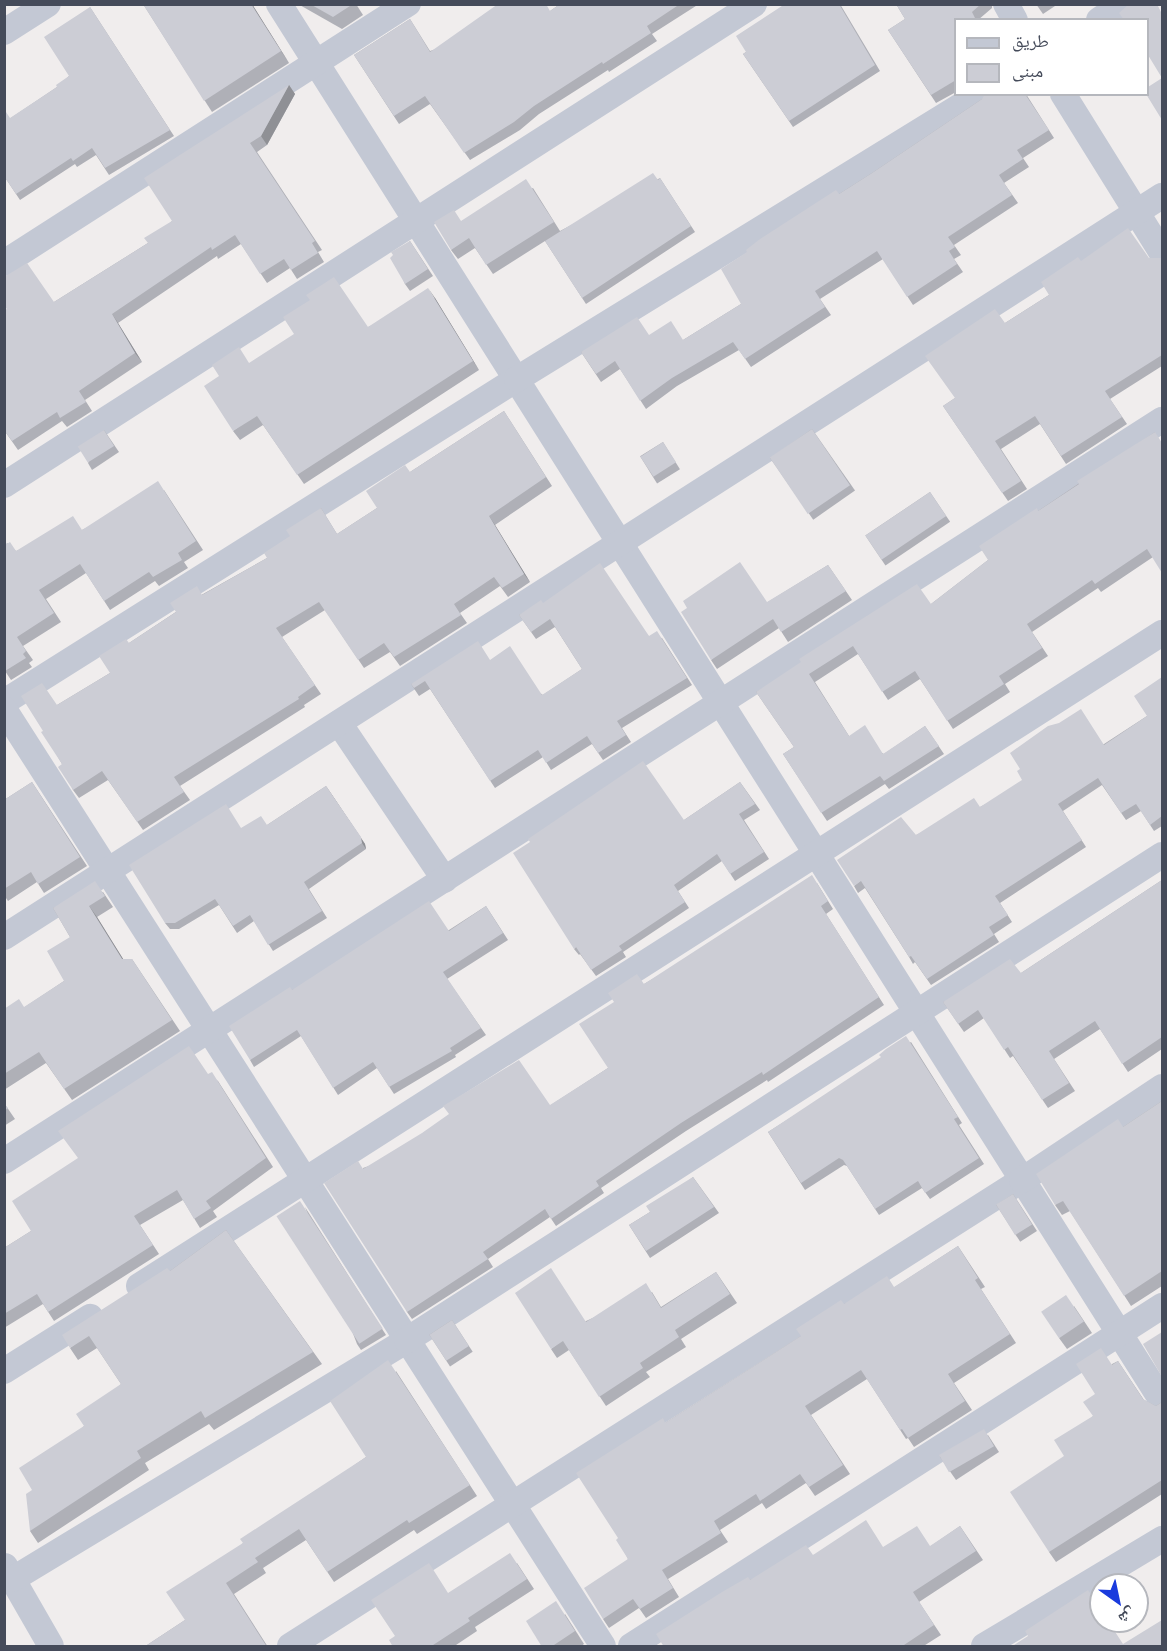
<!DOCTYPE html>
<html>
<head>
<meta charset="utf-8">
<style>
  body { margin:0 }
  #map { position:relative; width:1167px; height:1651px; overflow:hidden; background:#f0eded; font-family:"Asap Condensed","Noto Naskh Arabic",sans-serif }
  div>[style] { position:absolute }
  .street>* { height:26px; margin:-13px; padding:0 13px; transform-origin:13px; border-radius:13px; background:#c3c8d4 }
  .wall>* { inset:0; background:#afb0b7; transform-origin:0 0 }
  .shaded-wall>* { inset:0; background:#8f9095 }
  .building>* { inset:0; background:#cccdd5; transform-origin:0 0 }
  span { translate:-50% -50%; white-space:nowrap; text-align:center; line-height:1.15; -webkit-text-stroke:4.5px #fff; paint-order:stroke }
  .frame { position:absolute; inset:0; border:6px solid #454b5a; pointer-events:none }
  .legend { position:absolute; left:954px; top:18px; width:195px; height:78px; box-sizing:border-box; background:#fff; border:2px solid #b5b7bd; margin:0; padding:8px 10px; list-style:none; font-size:18px; color:#454b5a }
  .legend li { display:flex; align-items:center; gap:12px; height:30px }
  .legend b { width:30px; border:2px solid #b5b7bd }
  .north { position:absolute; left:1089px; top:1573px; width:60px; height:60px; box-sizing:border-box; background:#fff; border:2px solid #b5b7bd; border-radius:50%; rotate:147deg; font-size:16px; font-weight:700; line-height:24px; text-align:center; color:#454b5a }
  .north::after { content:''; display:block; margin:auto; width:21px; height:27px; background:#1a3bdd; clip-path:polygon(50% 0,100% 100%,50% 72%,0 100%) }
</style>
</head>
<body>
<div id="map">
  <div class="street">
    <i style="left:279px;top:4px;width:1653px;rotate:57.7deg"></i>
    <i style="left:1006px;top:4px;width:18px;rotate:61deg"></i>
    <i style="left:1099px;top:20px;width:29px;rotate:-34deg"></i>
    <i style="left:4px;top:32px;width:52px;rotate:-32.5deg"></i>
    <i style="left:1063px;top:94px;width:187px;rotate:58.1deg"></i>
    <i style="left:4px;top:263px;width:480px;rotate:-32.7deg"></i>
    <i style="left:4px;top:485px;width:891px;rotate:-32.67deg"></i>
    <i style="left:4px;top:702px;width:606px;rotate:-32.2deg"></i>
    <i style="left:517px;top:379px;width:544px;rotate:-31.61deg"></i>
    <i style="left:4px;top:709px;width:1112px;rotate:57.41deg"></i>
    <i style="left:339px;top:723px;width:189px;rotate:56deg"></i>
    <i style="left:4px;top:937px;width:1375px;rotate:-32.62deg"></i>
    <i style="left:4px;top:1161px;width:1375px;rotate:-32.62deg"></i>
    <i style="left:139px;top:1286px;width:1214px;rotate:-32.55deg"></i>
    <i style="left:4px;top:1371px;width:102px;rotate:-32.1deg"></i>
    <i style="left:5px;top:1566px;width:92px;rotate:60.1deg"></i>
    <i style="left:13px;top:1579px;width:461px;rotate:-31.2deg"></i>
    <i style="left:407px;top:1340px;width:897px;rotate:-32.72deg"></i>
    <i style="left:290px;top:1646px;width:868px;rotate:-32.48deg"></i>
    <i style="left:1022px;top:1180px;width:168px;rotate:-33.6deg"></i>
    <i style="left:631px;top:1646px;width:631px;rotate:-32.63deg"></i>
    <i style="left:984px;top:1646px;width:208px;rotate:-31deg"></i>
  </div>
  <div class="wall">
    <i style="clip-path:polygon(143px 4px,252px 4px,289px 63px,212px 112px)"></i>
    <i style="clip-path:polygon(298px 4px,356px 4px,363px 15px,342px 29px)"></i>
    <i style="clip-path:polygon(560px 4px,699px 4px,652px 34px,657px 41px,609px 72px,608px 70px,539px 114px,520px 130px,470px 160px,430px 104px,399px 124px,354px 55px,410px 19px,430px 51px,550px 11px)"></i>
    <i style="clip-path:polygon(785px 4px,840px 4px,880px 71px,793px 127px,743px 54px,746px 52px)"></i>
    <i style="clip-path:polygon(896px 4px,992px 4px,992px 8px,978px 20px,956px 20px,956px 92px,936px 103px,888px 30px,905px 19px)"></i>
    <i style="clip-path:polygon(1036px 4px,1058px 4px,1043px 14px)"></i>
    <i style="clip-path:polygon(90px 7px,174px 136px,109px 175px,96px 155px,77px 167px,75px 164px,20px 200px,4px 176px,11px 118px,57px 87px,69px 76px)"></i>
    <i style="clip-path:polygon(289px 85px,295px 94px,267px 145px,257px 152px,322px 250px,318px 252px,324px 262px,297px 279px,290px 268px,267px 283px,241px 244px,218px 259px,217px 256px,118px 323px,142px 362px,85px 400px,92px 411px,67px 427px,62px 421px,18px 450px,4px 430px,54px 302px,148px 243px,172px 221px)"></i>
    <i style="clip-path:polygon(1026px 94px,1054px 138px,1023px 158px,1029px 167px,1004px 183px,1018px 203px,954px 245px,961px 255px,954px 259px,963px 272px,913px 305px,883px 259px,820px 299px,831px 315px,751px 367px,739px 350px,677px 386px,646px 409px,620px 369px,601px 382px,581px 352px,649px 335px,683px 340px,741px 304px,839px 194px,872px 173px,982px 99px)"></i>
    <i style="clip-path:polygon(660px 178px,695px 232px,586px 304px,545px 241px,493px 274px,475px 248px,458px 259px,451px 250px,462px 221px,533px 188px,560px 231px)"></i>
    <i style="clip-path:polygon(410px 241px,433px 276px,410px 291px,405px 284px,393px 255px)"></i>
    <i style="clip-path:polygon(1149px 258px,1162px 258px,1162px 366px,1110px 399px,1127px 424px,1066px 464px,1040px 424px,1001px 449px,1027px 489px,1008px 501px,943px 406px,955px 398px,1005px 323px,1049px 295px,1081px 261px)"></i>
    <i style="clip-path:polygon(435px 298px,479px 370px,304px 484px,263px 425px,240px 440px,233px 431px,368px 327px)"></i>
    <i style="clip-path:polygon(504px 411px,552px 486px,495px 525px,530px 582px,508px 597px,500px 586px,460px 613px,467px 623px,400px 666px,390px 652px,364px 668px,325px 610px,282px 637px,321px 694px,304px 705px,305px 707px,180px 786px,190px 800px,143px 830px,108px 780px,79px 798px,73px 790px,62px 764px,43px 731px,57px 705px,110px 673px,129px 643px,203px 594px,267px 558px,321px 508px,337px 534px,377px 508px,410px 472px)"></i>
    <i style="left:812px;top:429px;width:75px;height:51px;rotate:55deg"></i>
    <i style="clip-path:polygon(104px 430px,119px 452px,92px 470px,88px 463px)"></i>
    <i style="clip-path:polygon(1155px 432px,1153px 557px,1101px 592px,1098px 588px,1032px 632px,1048px 656px,1005px 684px,1010px 692px,953px 729px,920px 679px,888px 700px,858px 654px,815px 682px,849px 736px,884px 754px,925px 726px,944px 754px,889px 789px,885px 784px,827px 821px,783px 754px,794px 747px,756px 692px,931px 604px,988px 560px,1038px 511px)"></i>
    <i style="left:663px;top:442px;width:32px;height:27px;rotate:58deg"></i>
    <i style="clip-path:polygon(164px 490px,203px 550px,184px 562px,188px 568px,159px 586px,155px 581px,110px 610px,86px 573px,46px 599px,61px 622px,23px 646px,33px 660px,29px 663px,32px 667px,11px 680px,5px 671px,7px 543px,16px 551px,82px 530px)"></i>
    <i style="left:930px;top:492px;width:36px;height:78px;rotate:56deg"></i>
    <i style="clip-path:polygon(828px 565px,852px 600px,788px 642px,779px 628px,717px 669px,711px 660px,768px 602px)"></i>
    <i style="clip-path:polygon(543px 603px,649px 636px,662px 638px,692px 685px,622px 728px,631px 742px,603px 760px,592px 744px,551px 770px,543px 757px,495px 788px,430px 689px,419px 696px,411px 684px,491px 660px,543px 695px,582px 669px,555px 627px,536px 639px,519px 615px)"></i>
    <i style="clip-path:polygon(1162px 677px,1162px 826px,1154px 831px,1141px 811px,1126px 820px,1102px 785px,1063px 811px,1086px 847px,1000px 903px,1012px 922px,994px 934px,999px 942px,931px 985px,915px 962px,913px 964px,909px 957px,865px 888px,858px 893px,854px 886px,916px 835px,980px 807px,1104px 744px,1147px 716px)"></i>
    <i style="clip-path:polygon(32px 782px,87px 866px,44px 893px,37px 882px,8px 901px,4px 895px,4px 800px)"></i>
    <i style="clip-path:polygon(740px 782px,760px 810px,744px 820px,769px 859px,735px 881px,722px 861px,678px 891px,689px 908px,623px 952px,626px 957px,596px 976px,580px 954px,579px 955px,574px 949px,684px 820px)"></i>
    <i style="clip-path:polygon(326px 786px,365px 844px,366px 849px,309px 889px,327px 918px,273px 951px,254px 921px,237px 933px,219px 905px,179px 929px,170px 929px,165px 923px,242px 828px,267px 825px)"></i>
    <i style="clip-path:polygon(1162px 880px,1162px 1049px,1128px 1072px,1100px 1029px,1054px 1059px,1075px 1091px,1048px 1108px,1013px 1056px,1010px 1058px,984px 1018px,964px 1032px,943px 1002px,1021px 973px)"></i>
    <i style="clip-path:polygon(817px 883px,833px 909px,826px 914px,884px 1005px,768px 1082px,767px 1080px,686px 1131px,601px 1188px,604px 1193px,556px 1226px,550px 1217px,488px 1259px,493px 1267px,412px 1319px,407px 1312px,363px 1168px,551px 1105px,608px 1068px,644px 984px)"></i>
    <i style="clip-path:polygon(103px 892px,113px 907px,97px 917px,123px 959px,132px 959px,180px 1031px,72px 1100px,46px 1063px,4px 1090px,4px 1009px,25px 1007px,64px 981px,70px 937px,53px 908px)"></i>
    <i style="clip-path:polygon(486px 906px,508px 940px,447px 979px,486px 1035px,455px 1055px,456px 1057px,394px 1094px,377px 1068px,338px 1095px,301px 1036px,254px 1067px,250px 1060px,292px 990px,449px 930px)"></i>
    <i style="clip-path:polygon(911px 1042px,962px 1123px,959px 1125px,984px 1164px,930px 1199px,922px 1188px,879px 1215px,847px 1166px,844px 1165px,805px 1190px,768px 1132px)"></i>
    <i style="clip-path:polygon(208px 1074px,218px 1081px,273px 1167px,213px 1211px,217px 1217px,200px 1228px,183px 1200px,140px 1225px,159px 1254px,54px 1321px,43px 1304px,4px 1328px,4px 1248px,31px 1231px)"></i>
    <i style="clip-path:polygon(1162px 1101px,1162px 1286px,1131px 1306px,1070px 1211px,1062px 1215px,1055px 1205px,1123px 1127px)"></i>
    <i style="clip-path:polygon(4px 1103px,15px 1119px,4px 1126px)"></i>
    <i style="clip-path:polygon(693px 1177px,719px 1213px,650px 1258px,629px 1225px,650px 1212px)"></i>
    <i style="left:1013px;top:1194px;width:44px;height:20px;rotate:57deg"></i>
    <i style="clip-path:polygon(305px 1207px,386px 1335px,361px 1350px,357px 1344px)"></i>
    <i style="clip-path:polygon(226px 1230px,322px 1364px,214px 1430px,209px 1424px,145px 1463px,149px 1470px,38px 1543px,30px 1531px,32px 1490px,84px 1426px,121px 1384px,97px 1348px,78px 1360px,70px 1348px,170px 1271px)"></i>
    <i style="clip-path:polygon(958px 1246px,985px 1287px,981px 1289px,1016px 1343px,954px 1383px,972px 1410px,914px 1447px,908px 1438px,906px 1439px,867px 1379px,811px 1415px,850px 1474px,815px 1496px,806px 1483px,766px 1509px,762px 1503px,720px 1530px,728px 1542px,668px 1579px,679px 1597px,646px 1618px,639px 1608px,609px 1628px,603px 1619px,628px 1559px,618px 1538px,665px 1423px,801px 1336px,844px 1304px,895px 1287px)"></i>
    <i style="clip-path:polygon(716px 1272px,737px 1303px,681px 1339px,686px 1347px,646px 1372px,650px 1377px,606px 1406px,569px 1350px,557px 1358px,551px 1349px,586px 1321px,652px 1292px,661px 1307px)"></i>
    <i style="clip-path:polygon(1074px 1306px,1092px 1333px,1067px 1349px,1059px 1338px)"></i>
    <i style="left:452px;top:1320px;width:38px;height:27px;rotate:57deg"></i>
    <i style="clip-path:polygon(1118px 1361px,1144px 1400px,1156px 1406px,1162px 1402px,1162px 1494px,1056px 1562px,1049px 1552px,1064px 1456px,1093px 1416px,1095px 1394px,1112px 1364px)"></i>
    <i style="clip-path:polygon(396px 1371px,477px 1496px,417px 1534px,414px 1530px,334px 1582px,306px 1540px,263px 1568px,266px 1573px,234px 1594px,268px 1647px,144px 1647px,185px 1620px,243px 1543px,366px 1457px)"></i>
    <i style="clip-path:polygon(988px 1435px,999px 1452px,956px 1480px,940px 1457px)"></i>
    <i style="clip-path:polygon(960px 1526px,983px 1560px,919px 1602px,941px 1635px,922px 1647px,664px 1647px,750px 1580px,813px 1555px,884px 1547px,931px 1546px)"></i>
    <i style="clip-path:polygon(517px 1563px,534px 1589px,475px 1627px,477px 1631px,453px 1647px,393px 1647px,395px 1636px,449px 1593px)"></i>
    <i style="clip-path:polygon(565px 1614px,584px 1644px,580px 1647px,542px 1647px)"></i>
  </div>
  <div class="shaded-wall">
    <i style="clip-path:polygon(251px 4px,252px 4px,289px 63px,281px 51px)"></i>
    <i style="clip-path:polygon(289px 85px,295px 94px,267px 145px,261px 136px)"></i>
    <i style="clip-path:polygon(428px 288px,435px 298px,479px 370px,473px 361px)"></i>
    <i style="clip-path:polygon(112px 314px,118px 323px,142px 362px,135px 353px)"></i>
    <i style="clip-path:polygon(489px 516px,495px 525px,530px 582px,524px 574px)"></i>
    <i style="clip-path:polygon(326px 786px,365px 844px,366px 849px,362px 843px)"></i>
    <i style="clip-path:polygon(89px 906px,97px 917px,130px 970px,122px 959px)"></i>
  </div>
  <div class="building">
    <i style="clip-path:polygon(143px 4px,251px 4px,281px 51px,204px 101px)"></i>
    <i style="clip-path:polygon(310px 4px,353px 4px,333px 17px)"></i>
    <i style="clip-path:polygon(498px 4px,546px 4px,550px 11px,560px 4px,680px 4px,647px 26px,651px 33px,603px 64px,602px 62px,534px 106px,514px 122px,464px 153px,425px 96px,394px 116px,354px 55px,410px 19px,430px 52px)"></i>
    <i style="clip-path:polygon(785px 4px,839px 4px,875px 65px,789px 121px,743px 54px,746px 52px,736px 36px)"></i>
    <i style="clip-path:polygon(896px 4px,981px 4px,972px 12px,976px 20px,956px 20px,956px 80px,931px 95px,888px 30px,905px 19px)"></i>
    <i style="clip-path:polygon(1129px 4px,1157px 4px,1162px 14px,1162px 78px,1148px 55px,1148px 20px,1124px 20px,1119px 13px)"></i>
    <i style="clip-path:polygon(90px 7px,170px 130px,105px 168px,92px 148px,73px 161px,71px 158px,16px 194px,4px 176px,4px 109px,10px 118px,57px 87px,56px 85px,69px 76px,44px 37px)"></i>
    <i style="clip-path:polygon(1162px 78px,1162px 120px,1146px 94px,1148px 94px,1148px 87px)"></i>
    <i style="clip-path:polygon(289px 85px,261px 136px,250px 143px,315px 241px,312px 243px,318px 253px,291px 270px,284px 259px,260px 274px,235px 235px,212px 250px,211px 247px,112px 314px,135px 353px,79px 391px,86px 402px,60px 418px,57px 412px,12px 441px,4px 430px,4px 310px,7px 309px,4px 306px,4px 277px,27px 263px,54px 302px,148px 243px,144px 238px,172px 221px,144px 178px)"></i>
    <i style="clip-path:polygon(985px 94px,1025px 94px,1049px 130px,1017px 150px,1023px 159px,999px 175px,1012px 195px,948px 237px,955px 247px,949px 251px,957px 264px,907px 297px,877px 251px,815px 291px,825px 307px,745px 359px,733px 342px,672px 378px,640px 401px,615px 361px,596px 374px,581px 352px,637px 317px,649px 335px,671px 321px,683px 340px,741px 304px,721px 269px,747px 252px,746px 250px,760px 239px,836px 190px,839px 194px,872px 173px,982px 99px)"></i>
    <i style="clip-path:polygon(653px 173px,658px 180px,660px 178px,691px 226px,582px 298px,545px 241px)"></i>
    <i style="clip-path:polygon(526px 179px,554px 222px,486px 265px,469px 238px,451px 250px,434px 222px,454px 210px,461px 221px)"></i>
    <i style="clip-path:polygon(1128px 228px,1149px 258px,1162px 258px,1162px 355px,1105px 391px,1122px 417px,1061px 456px,1035px 416px,995px 441px,1021px 481px,1002px 493px,943px 406px,955px 398px,925px 356px,995px 309px,1005px 323px,1049px 295px,1041px 282px,1078px 257px,1081px 261px)"></i>
    <i style="clip-path:polygon(410px 241px,428px 269px,405px 284px,390px 258px,393px 255px,391px 252px)"></i>
    <i style="clip-path:polygon(334px 277px,368px 327px,428px 288px,473px 361px,297px 475px,257px 416px,233px 431px,204px 386px,219px 376px,212px 365px,239px 347px,249px 363px,294px 334px,283px 317px,310px 300px,306px 295px)"></i>
    <i style="clip-path:polygon(504px 411px,546px 477px,489px 516px,524px 574px,502px 588px,494px 577px,454px 604px,461px 615px,394px 657px,384px 643px,358px 660px,319px 602px,276px 628px,315px 685px,298px 697px,299px 699px,174px 777px,184px 792px,137px 822px,102px 771px,73px 790px,58px 767px,62px 764px,41px 732px,43px 731px,21px 696px,42px 683px,57px 705px,110px 673px,99px 656px,126px 639px,129px 643px,176px 612px,170px 603px,197px 586px,202px 595px,267px 558px,264px 553px,290px 536px,286px 530px,321px 508px,337px 534px,377px 508px,366px 491px,405px 465px,410px 472px)"></i>
    <i style="left:812px;top:429px;width:68px;height:51px;rotate:56deg"></i>
    <i style="left:104px;top:430px;width:19px;height:31px;rotate:58deg"></i>
    <i style="clip-path:polygon(1155px 432px,1162px 443px,1162px 573px,1147px 549px,1095px 584px,1092px 580px,1027px 624px,1042px 648px,999px 676px,1004px 684px,947px 721px,915px 671px,882px 692px,853px 646px,809px 674px,849px 736px,865px 725px,883px 754px,925px 726px,939px 746px,884px 781px,880px 776px,821px 813px,783px 754px,794px 747px,756px 692px,801px 662px,799px 659px,917px 584px,931px 604px,988px 560px,979px 546px,1037px 508px,1038px 511px,1079px 484px,1077px 481px)"></i>
    <i style="left:663px;top:442px;width:24px;height:27px;rotate:57deg"></i>
    <i style="clip-path:polygon(158px 481px,196px 541px,178px 553px,182px 560px,153px 577px,149px 572px,104px 601px,80px 564px,39px 590px,54px 613px,17px 637px,26px 651px,23px 654px,26px 658px,5px 671px,4px 540px,7px 544px,10px 542px,16px 551px,73px 516px,82px 530px)"></i>
    <i style="left:930px;top:492px;width:29px;height:78px;rotate:56deg"></i>
    <i style="clip-path:polygon(740px 562px,767px 602px,828px 565px,846px 591px,781px 632px,773px 619px,711px 660px,681px 612px,687px 608px,683px 601px)"></i>
    <i style="clip-path:polygon(600px 563px,649px 636px,657px 631px,687px 678px,617px 721px,626px 735px,598px 753px,587px 736px,546px 763px,538px 750px,490px 781px,425px 681px,414px 688px,411px 684px,478px 641px,490px 660px,510px 646px,542px 695px,582px 669px,550px 619px,531px 632px,519px 615px,541px 600px,543px 603px)"></i>
    <i style="clip-path:polygon(1162px 677px,1162px 816px,1150px 825px,1136px 804px,1121px 813px,1098px 778px,1058px 804px,1082px 840px,995px 896px,1008px 915px,989px 927px,994px 935px,927px 979px,911px 956px,909px 957px,861px 881px,854px 886px,837px 860px,901px 817px,916px 835px,974px 798px,980px 807px,1022px 780px,1017px 771px,1020px 769px,1010px 753px,1048px 726px,1059px 723px,1081px 709px,1104px 745px,1147px 716px,1134px 696px)"></i>
    <i style="clip-path:polygon(643px 761px,684px 820px,740px 782px,755px 804px,739px 814px,764px 852px,730px 874px,717px 854px,674px 885px,685px 902px,619px 946px,622px 950px,591px 970px,576px 947px,574px 949px,513px 853px,530px 842px,528px 839px)"></i>
    <i style="clip-path:polygon(32px 782px,80px 857px,38px 884px,31px 872px,4px 889px,4px 800px)"></i>
    <i style="clip-path:polygon(326px 786px,361px 837px,362px 843px,304px 882px,322px 911px,268px 945px,250px 915px,233px 926px,215px 899px,175px 923px,165px 923px,129px 865px,226px 804px,241px 828px,261px 816px,267px 825px)"></i>
    <i style="clip-path:polygon(812px 875px,828px 901px,821px 906px,879px 997px,763px 1075px,762px 1072px,681px 1123px,596px 1181px,599px 1186px,551px 1219px,545px 1209px,483px 1252px,488px 1259px,407px 1312px,324px 1183px,358px 1161px,363px 1169px,422px 1133px,449px 1114px,443px 1106px,519px 1060px,550px 1105px,608px 1068px,579px 1024px,614px 1002px,608px 993px,637px 974px,644px 984px)"></i>
    <i style="clip-path:polygon(1162px 880px,1162px 1037px,1122px 1064px,1095px 1021px,1049px 1051px,1069px 1083px,1042px 1100px,1008px 1047px,1004px 1050px,978px 1010px,958px 1024px,943px 1002px,1010px 959px,1021px 973px)"></i>
    <i style="clip-path:polygon(95px 881px,105px 896px,89px 906px,122px 959px,132px 959px,172px 1020px,64px 1089px,39px 1052px,4px 1074px,4px 1009px,19px 999px,24px 1007px,64px 981px,47px 951px,70px 937px,53px 908px)"></i>
    <i style="clip-path:polygon(429px 901px,449px 931px,486px 906px,503px 933px,443px 972px,481px 1028px,450px 1048px,452px 1051px,389px 1087px,373px 1062px,333px 1088px,297px 1030px,250px 1060px,229px 1026px,290px 987px,292px 990px)"></i>
    <i style="clip-path:polygon(906px 1036px,958px 1117px,954px 1119px,979px 1158px,925px 1193px,918px 1181px,875px 1209px,843px 1160px,839px 1158px,801px 1183px,768px 1132px,881px 1057px,879px 1055px,886px 1049px)"></i>
    <i style="clip-path:polygon(189px 1046px,208px 1074px,212px 1072px,266px 1158px,206px 1201px,211px 1208px,194px 1219px,177px 1190px,134px 1216px,153px 1245px,48px 1312px,37px 1294px,4px 1314px,4px 1248px,31px 1231px,12px 1201px,78px 1158px,58px 1131px)"></i>
    <i style="clip-path:polygon(1162px 1101px,1162px 1271px,1124px 1296px,1063px 1201px,1055px 1205px,1036px 1174px,1118px 1119px,1123px 1127px)"></i>
    <i style="clip-path:polygon(4px 1104px,8px 1108px,4px 1111px)"></i>
    <i style="clip-path:polygon(693px 1177px,714px 1207px,646px 1251px,629px 1225px,650px 1212px,646px 1206px)"></i>
    <i style="left:1013px;top:1194px;width:36px;height:20px;rotate:58deg"></i>
    <i style="left:300px;top:1201px;width:152px;height:28px;rotate:57deg"></i>
    <i style="clip-path:polygon(226px 1230px,313px 1352px,205px 1418px,201px 1411px,137px 1451px,141px 1458px,30px 1531px,26px 1494px,32px 1490px,19px 1468px,84px 1426px,76px 1414px,121px 1384px,89px 1336px,70px 1348px,62px 1335px,167px 1268px,170px 1271px)"></i>
    <i style="clip-path:polygon(958px 1246px,978px 1278px,975px 1280px,1010px 1334px,948px 1374px,965px 1401px,908px 1438px,902px 1429px,900px 1430px,861px 1370px,805px 1406px,843px 1465px,809px 1487px,800px 1474px,760px 1501px,756px 1494px,714px 1521px,721px 1533px,662px 1570px,673px 1588px,640px 1609px,633px 1599px,603px 1619px,584px 1588px,628px 1559px,616px 1540px,618px 1538px,576px 1473px,663px 1418px,665px 1423px,801px 1336px,796px 1329px,841px 1300px,844px 1304px,887px 1276px,894px 1287px)"></i>
    <i style="clip-path:polygon(551px 1268px,586px 1322px,646px 1283px,661px 1308px,716px 1272px,730px 1294px,675px 1330px,679px 1337px,640px 1363px,643px 1368px,599px 1397px,563px 1341px,551px 1349px,515px 1293px)"></i>
    <i style="left:1066px;top:1295px;width:32px;height:30px;rotate:56deg"></i>
    <i style="left:452px;top:1320px;width:31px;height:27px;rotate:57deg"></i>
    <i style="clip-path:polygon(1162px 1332px,1162px 1377px,1143px 1344px)"></i>
    <i style="clip-path:polygon(1101px 1348px,1112px 1365px,1118px 1361px,1143px 1399px,1156px 1406px,1162px 1402px,1162px 1480px,1049px 1552px,1010px 1492px,1064px 1456px,1054px 1440px,1093px 1416px,1083px 1402px,1095px 1394px,1076px 1364px)"></i>
    <i style="clip-path:polygon(388px 1360px,470px 1485px,409px 1523px,407px 1520px,327px 1572px,299px 1529px,255px 1558px,258px 1562px,226px 1583px,267px 1647px,144px 1647px,185px 1620px,166px 1592px,243px 1543px,240px 1539px,366px 1457px,330px 1401px)"></i>
    <i style="left:984px;top:1429px;width:20px;height:52px;rotate:60deg"></i>
    <i style="clip-path:polygon(866px 1520px,883px 1547px,917px 1526px,930px 1546px,960px 1526px,976px 1551px,913px 1592px,934px 1625px,901px 1647px,664px 1647px,656px 1634px,722px 1592px,748px 1577px,750px 1580px,806px 1545px,813px 1555px)"></i>
    <i style="clip-path:polygon(510px 1553px,527px 1579px,468px 1618px,470px 1621px,430px 1647px,393px 1647px,389px 1640px,395px 1636px,371px 1600px,429px 1563px,448px 1593px)"></i>
    <i style="clip-path:polygon(1088px 1590px,1101px 1610px,1101px 1621px,1108px 1621px,1123px 1644px,1162px 1620px,1162px 1647px,1011px 1647px,1028px 1636px,1025px 1631px)"></i>
    <i style="clip-path:polygon(556px 1601px,575px 1631px,551px 1647px,542px 1647px,526px 1621px)"></i>
  </div>
  <div class="frame"></div>
  <ul class="legend">
  <li><b style="height:8px;background:#c3c8d4"></b>طريق</li>
  <li><b style="height:16px;background:#cccdd5"></b>مبنى</li>
  </ul>
  <div class="north">ش</div>
</div>
</body>
</html>
